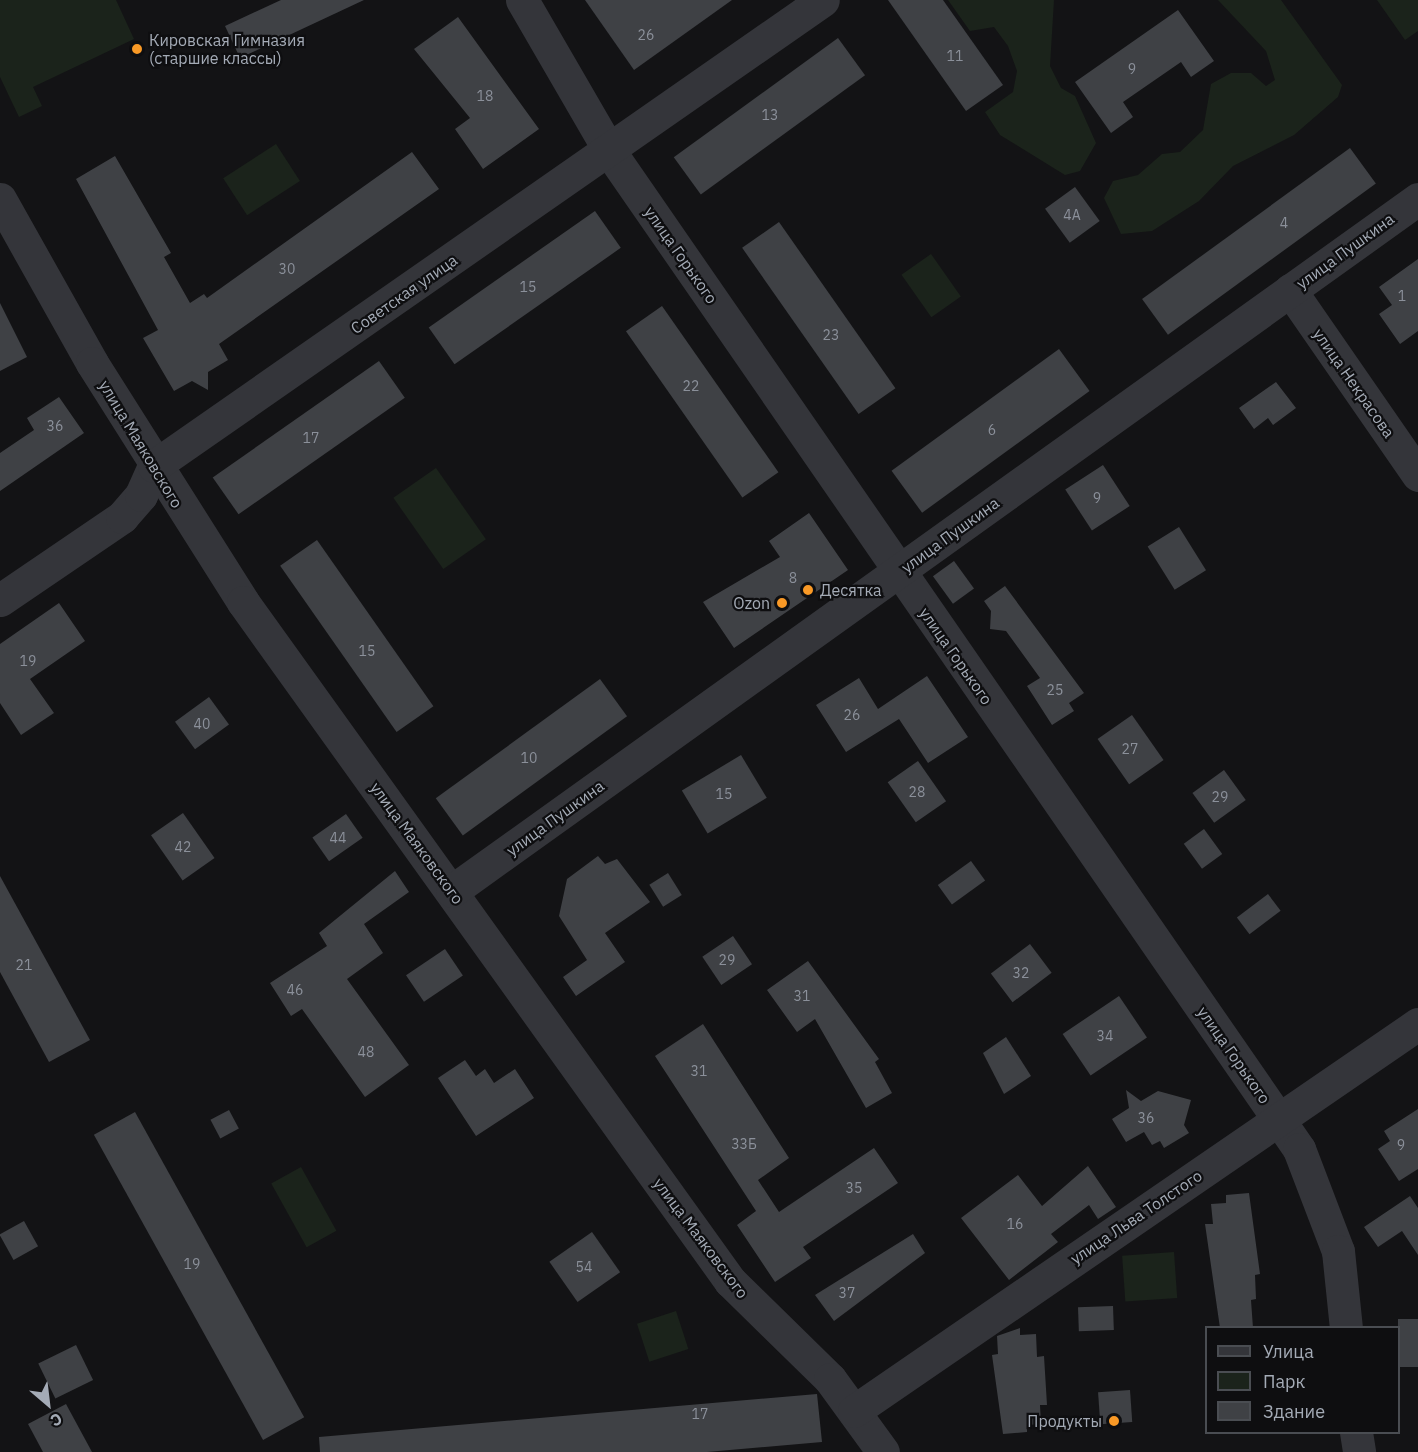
<!DOCTYPE html>
<html>
<head>
<meta charset="utf-8">
<style>
  body { margin:0 }
  #map { position:relative; width:1418px; height:1452px; overflow:hidden; background:#131315; font-family:"IBM Plex Sans",sans-serif }
  div>[style] { position:absolute }
  .green>* { inset:0; background:#1b231b; transform-origin:0 0 }
  .building>* { inset:0; background:#3f4145; transform-origin:0 0 }
  .minor>* { height:33px; margin:-16.5px; padding:0 16.5px; transform-origin:16.5px; border-radius:16.5px; background:#34353a }
  .dots>* { width:16px; height:16px; translate:-50% -50%; box-sizing:border-box; border:3px solid #0e0e10; border-radius:50% }
  span { translate:-50% -50%; white-space:nowrap; text-align:center; line-height:1.15; -webkit-text-stroke:4.5px #0e0e10; paint-order:stroke }
  .number-label { font-size:14px; color:#8b909a }
  .number-label span { -webkit-text-stroke-width:0 }
  .poi-label { font-size:16px; color:#a4abb6 }
  .left { translate:0 -50%; text-align:left }
  .right { translate:-100% -50%; text-align:right }
  .street-label { font-size:16px; color:#a4abb6 }
  .legend { position:absolute; left:1205px; top:1326px; width:195px; height:108px; box-sizing:border-box; background:#0e0e10; border:2px solid #4a4d52; margin:0; padding:8px 10px; list-style:none; font-size:18px; color:#a4abb6 }
  .legend li { display:flex; align-items:center; gap:12px; height:30px }
  .legend b { width:30px; border:2px solid #4a4d52 }
  .north { position:absolute; left:18px; top:1374px; width:60px; height:60px; -webkit-text-stroke:4px #0e0e10; paint-order:stroke; rotate:152deg; font-size:16px; font-weight:700; line-height:24px; text-align:center; color:#a4abb6 }
  .north::after { content:''; display:block; margin:auto; width:21px; height:27px; background:#a4abb6; clip-path:polygon(50% 0,100% 100%,50% 72%,0 100%) }
</style>
</head>
<body>
<div id="map">
  <div class="green">
    <i style="clip-path:polygon(0 0,116px 0,134px 39px,33px 87px,42px 106px,19px 117px,0 77px)"></i>
    <i style="clip-path:polygon(948px 0,1054px 0,1050px 66px,1061px 88px,1075px 96px,1096px 143px,1080px 171px,1065px 175px,1000px 135px,985px 112px,1013px 92px,1017px 71px,1008px 46px,994px 27px,970px 31px)"></i>
    <i style="clip-path:polygon(1218px 0,1281px 0,1342px 85px,1338px 97px,1294px 135px,1233px 166px,1199px 201px,1152px 231px,1121px 234px,1104px 198px,1113px 181px,1138px 175px,1162px 154px,1180px 152px,1203px 130px,1211px 84px,1231px 73px,1251px 73px,1266px 86px,1275px 80px,1266px 51px)"></i>
    <i style="clip-path:polygon(1377px 0,1418px 0,1418px 31px,1405px 40px)"></i>
    <i style="left:276px;top:144px;width:44px;height:63px;rotate:57deg"></i>
    <i style="left:931px;top:254px;width:52px;height:36px;rotate:55deg"></i>
    <i style="left:436px;top:468px;width:87px;height:52px;rotate:55deg"></i>
    <i style="left:301px;top:1167px;width:73px;height:34px;rotate:61deg"></i>
    <i style="left:1174px;top:1252px;width:46px;height:52px;rotate:86deg"></i>
    <i style="left:676px;top:1311px;width:40px;height:41px;rotate:72deg"></i>
  </div>
  <div class="building">
    <i style="clip-path:polygon(281px 0,364px 0,240px 58px,225px 26px)"></i>
    <i style="clip-path:polygon(585px 0,732px 0,634px 70px)"></i>
    <i style="clip-path:polygon(888px 0,943px 0,1003px 85px,966px 111px)"></i>
    <i style="clip-path:polygon(1178px 10px,1214px 61px,1191px 77px,1181px 62px,1123px 102px,1133px 117px,1111px 133px,1075px 82px)"></i>
    <i style="clip-path:polygon(458px 17px,539px 129px,483px 169px,455px 129px,470px 118px,414px 49px)"></i>
    <i style="left:838px;top:38px;width:46px;height:203px;rotate:54deg"></i>
    <i style="left:1350px;top:148px;width:44px;height:257px;rotate:54deg"></i>
    <i style="clip-path:polygon(412px 152px,439px 189px,219px 344px,228px 360px,208px 372px,208px 390px,192px 381px,174px 391px,143px 338px,158px 330px,76px 179px,115px 156px,171px 253px,164px 257px,190px 303px,204px 294px,207px 298px)"></i>
    <i style="left:1075px;top:187px;width:42px;height:37px;rotate:54deg"></i>
    <i style="left:595px;top:211px;width:45px;height:203px;rotate:55deg"></i>
    <i style="left:779px;top:222px;width:203px;height:45px;rotate:55deg"></i>
    <i style="clip-path:polygon(1418px 259px,1418px 331px,1400px 344px,1379px 314px,1392px 305px,1379px 287px)"></i>
    <i style="clip-path:polygon(0 303px,27px 357px,0 371px)"></i>
    <i style="left:662px;top:306px;width:203px;height:44px;rotate:55deg"></i>
    <i style="left:1059px;top:349px;width:52px;height:207px;rotate:54deg"></i>
    <i style="left:379px;top:361px;width:45px;height:203px;rotate:55deg"></i>
    <i style="clip-path:polygon(1276px 382px,1296px 408px,1273px 425px,1268px 418px,1254px 429px,1239px 408px)"></i>
    <i style="clip-path:polygon(59px 397px,84px 433px,0 491px,0 453px,34px 430px,27px 418px)"></i>
    <i style="left:1103px;top:465px;width:49px;height:45px;rotate:57deg"></i>
    <i style="clip-path:polygon(809px 513px,848px 570px,734px 648px,703px 602px,780px 557px,769px 541px)"></i>
    <i style="left:1179px;top:527px;width:51px;height:37px;rotate:58deg"></i>
    <i style="left:317px;top:540px;width:203px;height:45px;rotate:55deg"></i>
    <i style="left:954px;top:561px;width:34px;height:26px;rotate:54deg"></i>
    <i style="clip-path:polygon(1005px 586px,1084px 693px,1069px 703px,1074px 711px,1052px 725px,1027px 686px,1040px 678px,1006px 631px,990px 629px,991px 611px,984px 601px)"></i>
    <i style="clip-path:polygon(59px 603px,85px 641px,30px 679px,54px 713px,21px 735px,0 703px,0 644px)"></i>
    <i style="clip-path:polygon(927px 676px,968px 737px,928px 763px,899px 719px,846px 752px,816px 705px,859px 678px,878px 709px)"></i>
    <i style="left:600px;top:679px;width:46px;height:203px;rotate:54deg"></i>
    <i style="left:209px;top:697px;width:34px;height:42px;rotate:54deg"></i>
    <i style="left:1132px;top:715px;width:55px;height:42px;rotate:55deg"></i>
    <i style="left:741px;top:755px;width:50px;height:69px;rotate:59deg"></i>
    <i style="left:918px;top:761px;width:49px;height:37px;rotate:55deg"></i>
    <i style="left:1224px;top:770px;width:37px;height:39px;rotate:54deg"></i>
    <i style="left:183px;top:813px;width:55px;height:39px;rotate:55deg"></i>
    <i style="left:346px;top:814px;width:29px;height:41px;rotate:55deg"></i>
    <i style="left:1204px;top:829px;width:31px;height:25px;rotate:54deg"></i>
    <i style="clip-path:polygon(598px 856px,605px 864px,617px 859px,650px 902px,605px 933px,625px 962px,576px 996px,563px 977px,587px 960px,559px 916px,567px 879px)"></i>
    <i style="left:971px;top:861px;width:24px;height:41px;rotate:54deg"></i>
    <i style="clip-path:polygon(395px 871px,409px 892px,364px 924px,383px 953px,347px 979px,409px 1065px,365px 1097px,302px 1009px,291px 1016px,270px 983px,327px 946px,319px 933px)"></i>
    <i style="left:668px;top:873px;width:26px;height:22px;rotate:58deg"></i>
    <i style="clip-path:polygon(0 876px,90px 1040px,49px 1062px,0 972px)"></i>
    <i style="left:1268px;top:894px;width:21px;height:39px;rotate:53deg"></i>
    <i style="left:733px;top:936px;width:34px;height:37px;rotate:56deg"></i>
    <i style="left:1030px;top:944px;width:36px;height:49px;rotate:53deg"></i>
    <i style="left:445px;top:949px;width:32px;height:47px;rotate:56deg"></i>
    <i style="clip-path:polygon(808px 961px,879px 1059px,875px 1062px,892px 1093px,866px 1108px,815px 1019px,797px 1032px,767px 990px)"></i>
    <i style="left:1119px;top:996px;width:50px;height:68px;rotate:56deg"></i>
    <i style="clip-path:polygon(703px 1024px,789px 1158px,758px 1180px,779px 1212px,874px 1148px,898px 1183px,803px 1247px,811px 1258px,775px 1282px,737px 1225px,756px 1211px,655px 1056px)"></i>
    <i style="clip-path:polygon(1006px 1037px,1031px 1076px,1004px 1094px,983px 1053px)"></i>
    <i style="clip-path:polygon(465px 1060px,476px 1076px,485px 1069px,494px 1083px,515px 1069px,534px 1098px,476px 1136px,438px 1078px)"></i>
    <i style="clip-path:polygon(1126px 1090px,1141px 1101px,1158px 1091px,1191px 1100px,1184px 1125px,1189px 1133px,1164px 1148px,1160px 1141px,1152px 1145px,1144px 1132px,1126px 1142px,1112px 1119px,1129px 1108px)"></i>
    <i style="clip-path:polygon(1418px 1109px,1418px 1169px,1399px 1181px,1378px 1149px,1390px 1141px,1384px 1131px)"></i>
    <i style="left:229px;top:1110px;width:21px;height:21px;rotate:62deg"></i>
    <i style="left:135px;top:1112px;width:349px;height:47px;rotate:61deg"></i>
    <i style="clip-path:polygon(1088px 1166px,1116px 1207px,1098px 1219px,1089px 1205px,1051px 1234px,1058px 1242px,1009px 1280px,961px 1218px,1018px 1175px,1042px 1206px)"></i>
    <i style="clip-path:polygon(1249px 1193px,1260px 1274px,1255px 1275px,1256px 1299px,1251px 1300px,1253px 1328px,1220px 1328px,1205px 1224px,1213px 1224px,1211px 1204px,1226px 1203px,1226px 1195px)"></i>
    <i style="clip-path:polygon(1410px 1196px,1418px 1208px,1418px 1255px,1402px 1231px,1378px 1247px,1364px 1227px)"></i>
    <i style="left:24px;top:1221px;width:29px;height:28px;rotate:61deg"></i>
    <i style="left:592px;top:1232px;width:49px;height:52px;rotate:55deg"></i>
    <i style="clip-path:polygon(913px 1234px,925px 1253px,834px 1321px,815px 1295px)"></i>
    <i style="left:1113px;top:1306px;width:24px;height:35px;rotate:88deg"></i>
    <i style="left:1418px;top:1319px;width:48px;height:20px;rotate:90deg"></i>
    <i style="clip-path:polygon(1020px 1328px,1020px 1335px,1036px 1334px,1037px 1357px,1044px 1356px,1047px 1405px,1040px 1405px,1041px 1424px,1027px 1425px,1027px 1432px,1003px 1434px,992px 1355px,998px 1354px,997px 1336px)"></i>
    <i style="left:76px;top:1345px;width:39px;height:42px;rotate:64deg"></i>
    <i style="left:1130px;top:1390px;width:32px;height:32px;rotate:86deg"></i>
    <i style="clip-path:polygon(817px 1394px,822px 1442px,707px 1452px,320px 1452px,319px 1437px)"></i>
    <i style="clip-path:polygon(66px 1404px,92px 1452px,43px 1452px,28px 1424px)"></i>
  </div>
  <div class="minor">
    <i style="left:522px;top:0;width:176px;rotate:59.9deg"></i>
    <i style="left:610px;top:152px;width:1212px;rotate:55.35deg"></i>
    <i style="left:1299px;top:1149px;width:109px;rotate:69.1deg"></i>
    <i style="left:1338px;top:1251px;width:77px;rotate:84.1deg"></i>
    <i style="left:0;top:199px;width:188px;rotate:60.7deg"></i>
    <i style="left:92px;top:363px;width:283px;rotate:57.7deg"></i>
    <i style="left:243px;top:602px;width:836px;rotate:54.35deg"></i>
    <i style="left:730px;top:1281px;width:140px;rotate:44.4deg"></i>
    <i style="left:830px;top:1379px;width:90px;rotate:54deg"></i>
    <i style="left:1290px;top:290px;width:225px;rotate:55.3deg"></i>
    <i style="left:0;top:600px;width:148px;rotate:-34.2deg"></i>
    <i style="left:122px;top:517px;width:29px;rotate:-49deg"></i>
    <i style="left:141px;top:495px;width:32px;rotate:-66deg"></i>
    <i style="left:154px;top:466px;width:815px;rotate:-34.86deg"></i>
    <i style="left:452px;top:891px;width:1188px;rotate:-35.62deg"></i>
    <i style="left:854px;top:1411px;width:684px;rotate:-34.46deg"></i>
    <i style="left:1356px;top:1432px;width:20px;rotate:81deg"></i>
  </div>
  <div class="dots">
    <i style="left:137px;top:49px;background:#f99926"></i>
    <i style="left:808px;top:590px;background:#f99926"></i>
    <i style="left:782px;top:603px;background:#f99926"></i>
    <i style="left:1114px;top:1421px;background:#f99926"></i>
  </div>
  <div class="number-label">
    <span style="left:646px;top:35px">26</span>
    <span style="left:955px;top:56px">11</span>
    <span style="left:1132px;top:69px">9</span>
    <span style="left:485px;top:96px">18</span>
    <span style="left:770px;top:115px">13</span>
    <span style="left:1072px;top:215px">4А</span>
    <span style="left:1284px;top:223px">4</span>
    <span style="left:287px;top:269px">30</span>
    <span style="left:528px;top:287px">15</span>
    <span style="left:1402px;top:296px">1</span>
    <span style="left:831px;top:335px">23</span>
    <span style="left:691px;top:386px">22</span>
    <span style="left:55px;top:426px">36</span>
    <span style="left:992px;top:430px">6</span>
    <span style="left:311px;top:438px">17</span>
    <span style="left:1097px;top:498px">9</span>
    <span style="left:793px;top:578px">8</span>
    <span style="left:367px;top:651px">15</span>
    <span style="left:28px;top:661px">19</span>
    <span style="left:1055px;top:690px">25</span>
    <span style="left:852px;top:715px">26</span>
    <span style="left:202px;top:724px">40</span>
    <span style="left:1130px;top:749px">27</span>
    <span style="left:529px;top:758px">10</span>
    <span style="left:917px;top:792px">28</span>
    <span style="left:724px;top:794px">15</span>
    <span style="left:1220px;top:797px">29</span>
    <span style="left:338px;top:838px">44</span>
    <span style="left:183px;top:847px">42</span>
    <span style="left:727px;top:960px">29</span>
    <span style="left:24px;top:965px">21</span>
    <span style="left:1021px;top:973px">32</span>
    <span style="left:295px;top:990px">46</span>
    <span style="left:802px;top:996px">31</span>
    <span style="left:1105px;top:1036px">34</span>
    <span style="left:366px;top:1052px">48</span>
    <span style="left:699px;top:1071px">31</span>
    <span style="left:1146px;top:1118px">36</span>
    <span style="left:744px;top:1144px">33Б</span>
    <span style="left:1401px;top:1145px">9</span>
    <span style="left:854px;top:1188px">35</span>
    <span style="left:1015px;top:1224px">16</span>
    <span style="left:192px;top:1264px">19</span>
    <span style="left:584px;top:1267px">54</span>
    <span style="left:847px;top:1293px">37</span>
    <span style="left:700px;top:1414px">17</span>
  </div>
  <div class="poi-label">
    <span class="left" style="left:149px;top:49px">Кировская Гимназия<br>(старшие классы)</span>
    <span class="left" style="left:820px;top:590px">Десятка</span>
    <span class="right" style="left:770px;top:603px">Ozon</span>
    <span class="right" style="left:1102px;top:1421px">Продукты</span>
  </div>
  <div class="street-label">
    <span style="left:1345px;top:251px;rotate:-36deg">улица Пушкина</span>
    <span style="left:681px;top:255px;rotate:55deg">улица Горького</span>
    <span style="left:404px;top:294px;rotate:-35deg">Советская улица</span>
    <span style="left:1354px;top:383px;rotate:55deg">улица Некрасова</span>
    <span style="left:141px;top:444px;rotate:59deg">улица Маяковского</span>
    <span style="left:950px;top:535px;rotate:-36deg">улица Пушкина</span>
    <span style="left:956px;top:656px;rotate:55deg">улица Горького</span>
    <span style="left:555px;top:818px;rotate:-36deg">улица Пушкина</span>
    <span style="left:417px;top:843px;rotate:54deg">улица Маяковского</span>
    <span style="left:1234px;top:1055px;rotate:55deg">улица Горького</span>
    <span style="left:1136px;top:1217px;rotate:-34deg">улица Льва Толстого</span>
    <span style="left:701px;top:1238px;rotate:53deg">улица Маяковского</span>
  </div>
  <ul class="legend">
  <li><b style="height:8px;background:#34353a"></b>Улица</li>
  <li><b style="height:16px;background:#1b231b"></b>Парк</li>
  <li><b style="height:16px;background:#3f4145"></b>Здание</li>
  </ul>
  <div class="north">С</div>
</div>
</body>
</html>
